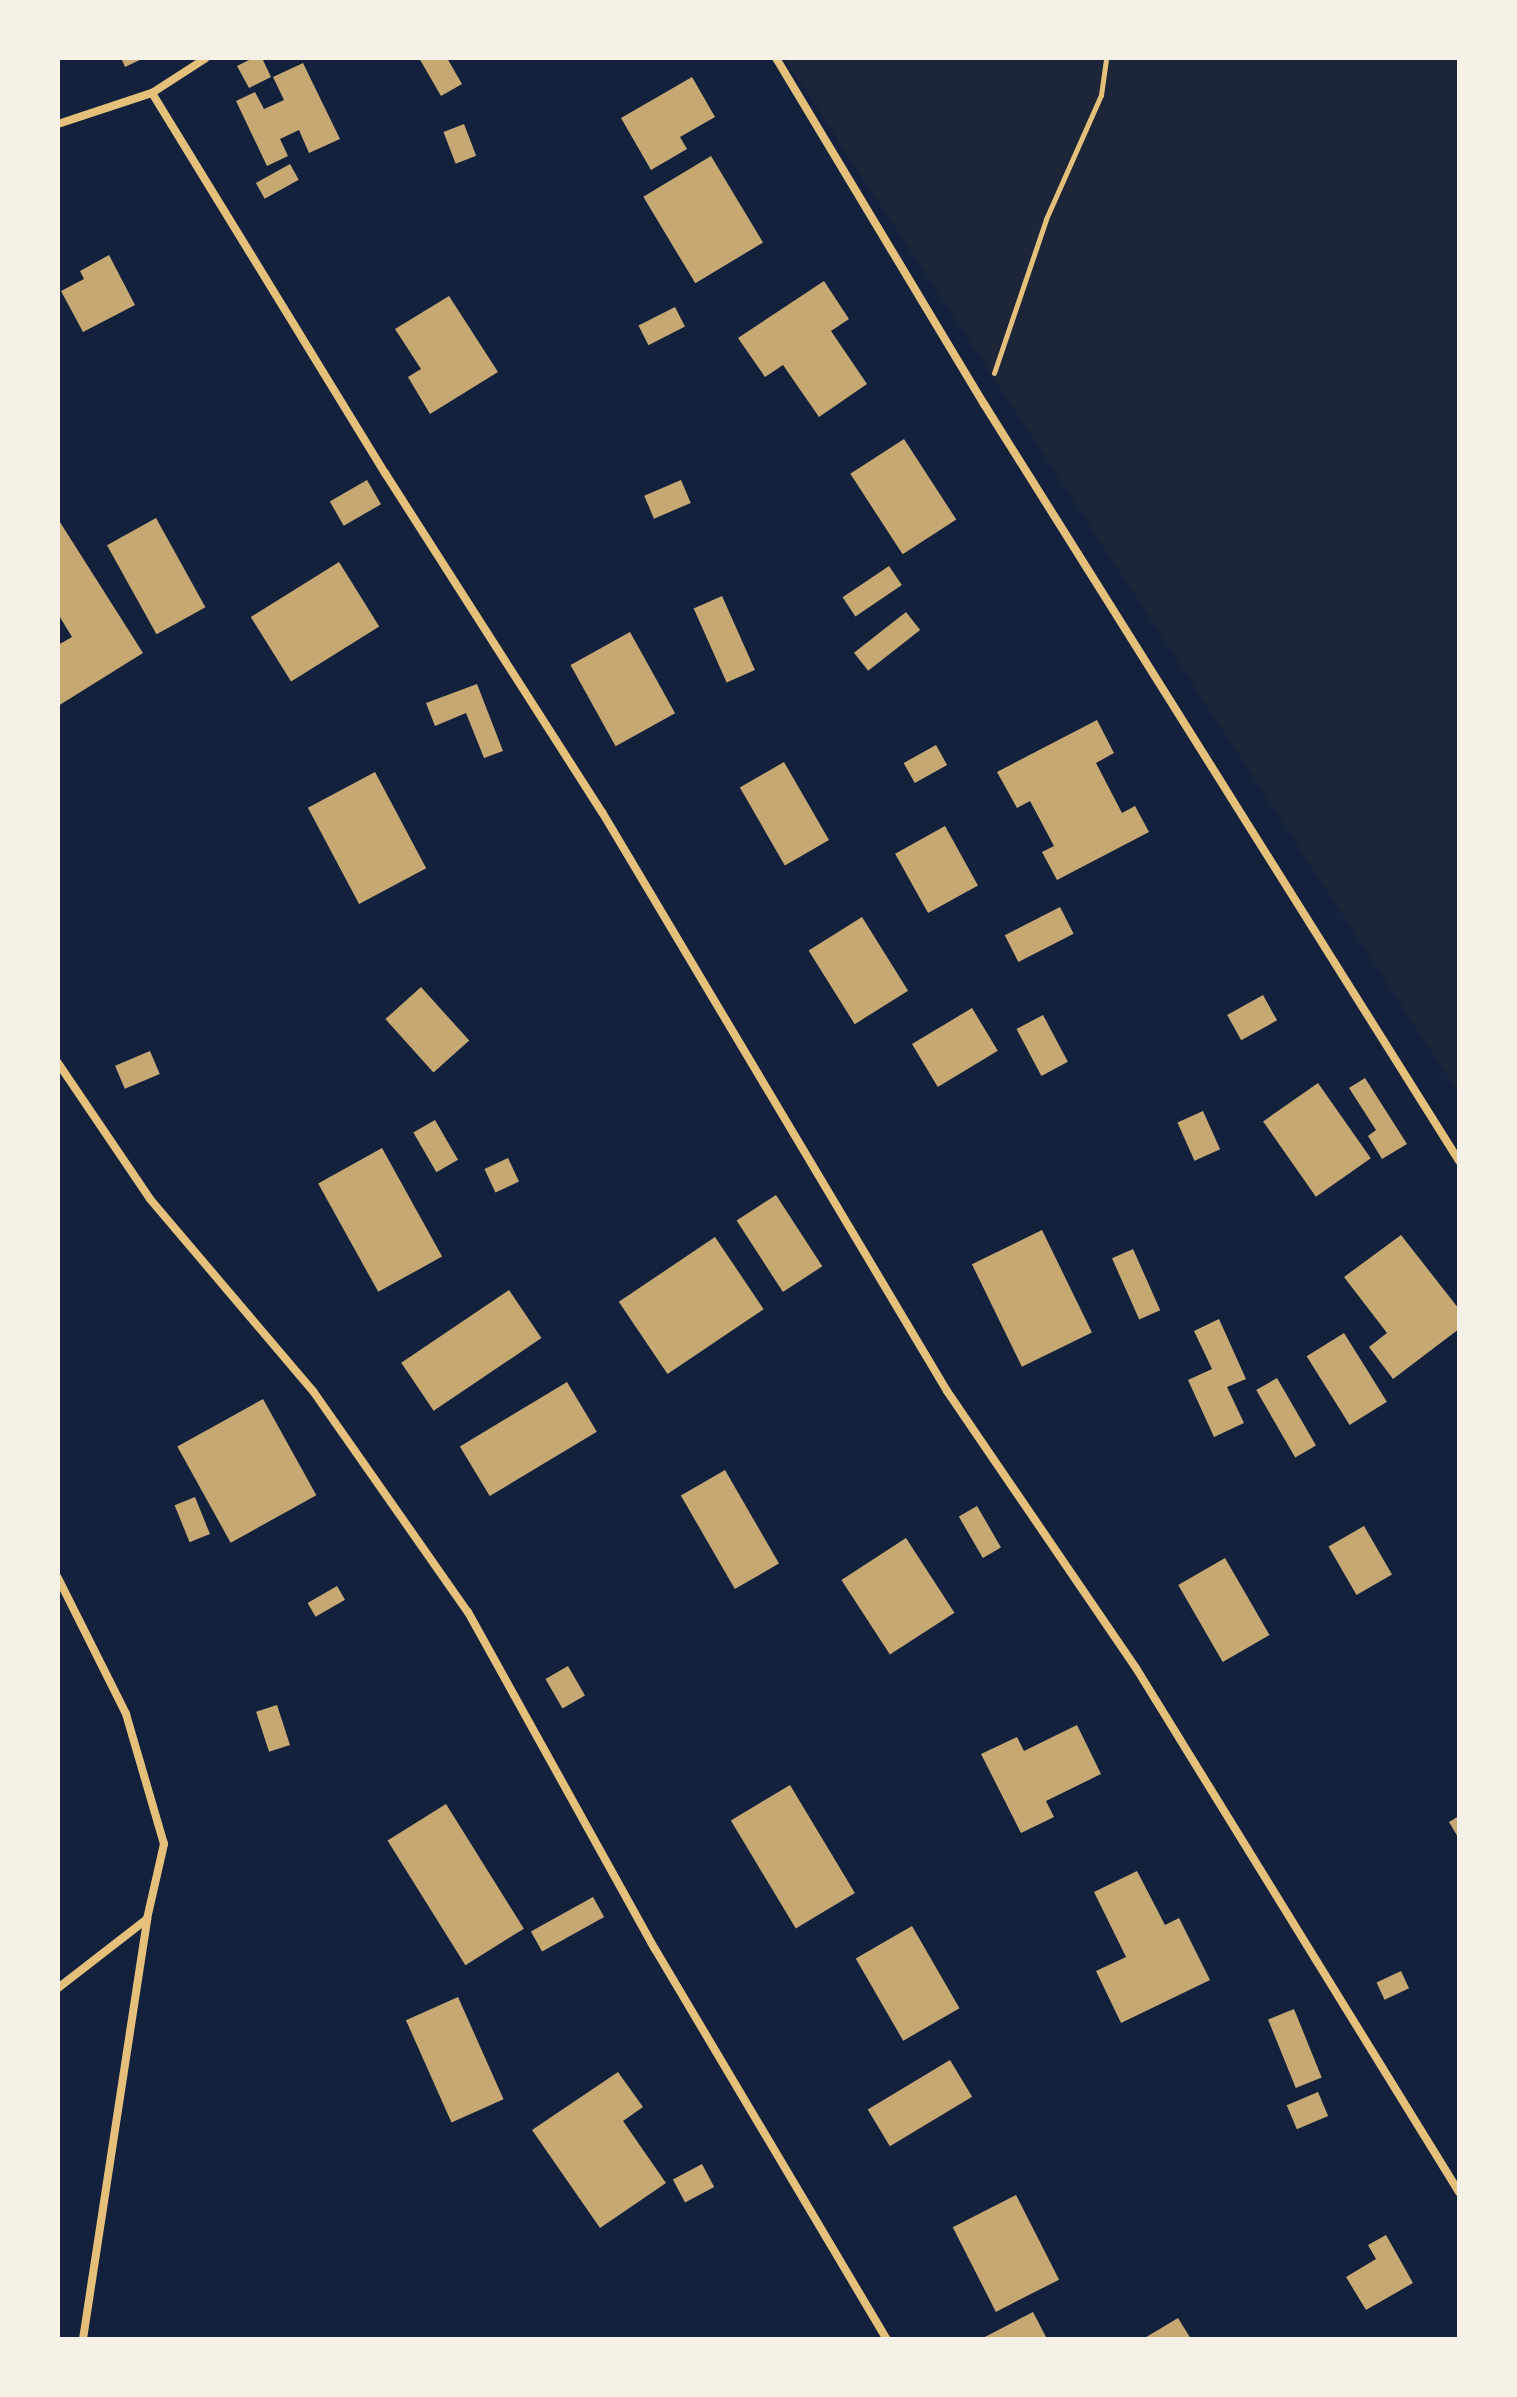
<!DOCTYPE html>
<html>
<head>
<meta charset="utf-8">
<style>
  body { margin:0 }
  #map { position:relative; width:1517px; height:2397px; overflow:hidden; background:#14213d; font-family:"DejaVu Sans",sans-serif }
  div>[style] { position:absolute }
  .green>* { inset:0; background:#1d2539 }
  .building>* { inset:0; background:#c6a872; transform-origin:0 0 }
  .path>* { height:5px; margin:-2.5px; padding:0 2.5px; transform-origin:2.5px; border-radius:2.5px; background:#e5c07b }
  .minor>* { height:8px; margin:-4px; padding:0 4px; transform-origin:4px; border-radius:4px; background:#e5c07b }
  span { translate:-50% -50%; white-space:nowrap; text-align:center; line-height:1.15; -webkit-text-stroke:6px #f6f1e7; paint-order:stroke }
  .frame { position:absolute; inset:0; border:60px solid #f6f1e7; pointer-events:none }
</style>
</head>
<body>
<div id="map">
  <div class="green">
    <i style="clip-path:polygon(784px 58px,1459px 58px,1459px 1094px,1001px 389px)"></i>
  </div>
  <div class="building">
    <i style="clip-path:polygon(121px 58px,144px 58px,125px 67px)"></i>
    <i style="clip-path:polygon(253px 58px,262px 58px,271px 77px,249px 88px,237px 66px)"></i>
    <i style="clip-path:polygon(419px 58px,447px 58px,462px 84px,441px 96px)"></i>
    <i style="clip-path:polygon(303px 63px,340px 139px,309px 153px,299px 130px,280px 139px,288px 156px,267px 166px,236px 101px,255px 92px,264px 109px,284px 100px,273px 77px)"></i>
    <i style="clip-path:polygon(692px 77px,715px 117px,680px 137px,687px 149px,651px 170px,621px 118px)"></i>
    <i style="left:464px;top:124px;width:34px;height:22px;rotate:69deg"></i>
    <i style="left:711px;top:156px;width:101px;height:79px;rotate:59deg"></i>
    <i style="left:290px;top:164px;width:18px;height:39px;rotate:61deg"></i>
    <i style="clip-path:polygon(109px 255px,135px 305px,83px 332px,61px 291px,84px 279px,80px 271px)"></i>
    <i style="clip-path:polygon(824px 281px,849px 319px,831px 331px,867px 384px,819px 417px,783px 365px,765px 377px,738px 338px)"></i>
    <i style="clip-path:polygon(449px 296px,498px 372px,430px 414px,408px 377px,421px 369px,395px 329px)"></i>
    <i style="left:675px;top:307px;width:22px;height:41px;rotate:63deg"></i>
    <i style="left:904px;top:439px;width:96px;height:64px;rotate:57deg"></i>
    <i style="left:367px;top:480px;width:28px;height:43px;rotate:60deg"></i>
    <i style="left:681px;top:480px;width:25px;height:40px;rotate:67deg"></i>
    <i style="left:156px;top:518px;width:102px;height:56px;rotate:61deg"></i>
    <i style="clip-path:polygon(58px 519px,143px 653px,58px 706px,58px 645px,72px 637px,58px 614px)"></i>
    <i style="left:339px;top:562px;width:76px;height:104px;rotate:58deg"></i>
    <i style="left:889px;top:566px;width:23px;height:56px;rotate:56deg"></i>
    <i style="left:722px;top:596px;width:81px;height:31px;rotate:66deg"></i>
    <i style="left:906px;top:612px;width:23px;height:66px;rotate:52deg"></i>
    <i style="left:630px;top:632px;width:93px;height:68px;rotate:61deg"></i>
    <i style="clip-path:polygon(477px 684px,503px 751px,484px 758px,466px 713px,435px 726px,426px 703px)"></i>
    <i style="clip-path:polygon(1097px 720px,1114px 753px,1096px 763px,1122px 813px,1135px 806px,1149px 832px,1057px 880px,1042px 852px,1054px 846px,1030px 801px,1017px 808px,997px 772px)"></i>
    <i style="left:936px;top:745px;width:23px;height:37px;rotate:61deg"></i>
    <i style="left:784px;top:762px;width:90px;height:51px;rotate:60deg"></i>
    <i style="left:375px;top:772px;width:109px;height:76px;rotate:62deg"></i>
    <i style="left:945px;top:826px;width:68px;height:57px;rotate:61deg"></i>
    <i style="left:1060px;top:907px;width:30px;height:62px;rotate:63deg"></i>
    <i style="left:862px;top:917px;width:87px;height:63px;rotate:58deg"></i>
    <i style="left:421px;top:987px;width:72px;height:48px;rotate:48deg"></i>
    <i style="left:1263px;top:995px;width:29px;height:41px;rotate:61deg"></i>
    <i style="left:972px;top:1008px;width:50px;height:70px;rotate:59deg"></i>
    <i style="left:1043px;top:1015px;width:53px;height:30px;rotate:62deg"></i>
    <i style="left:150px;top:1051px;width:25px;height:38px;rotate:67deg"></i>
    <i style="clip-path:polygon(1365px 1078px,1407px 1144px,1382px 1159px,1368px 1136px,1376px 1130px,1349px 1088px)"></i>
    <i style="left:1318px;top:1083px;width:92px;height:67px;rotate:55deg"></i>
    <i style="left:1203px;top:1111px;width:42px;height:28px;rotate:66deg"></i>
    <i style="left:435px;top:1120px;width:46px;height:25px;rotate:60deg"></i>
    <i style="left:382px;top:1148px;width:124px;height:73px;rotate:61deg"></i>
    <i style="left:508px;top:1158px;width:26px;height:26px;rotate:65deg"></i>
    <i style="left:776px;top:1195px;width:85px;height:47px;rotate:57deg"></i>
    <i style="left:1042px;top:1230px;width:114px;height:78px;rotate:64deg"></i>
    <i style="clip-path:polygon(1401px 1235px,1459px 1309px,1459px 1329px,1393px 1379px,1369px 1347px,1387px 1333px,1344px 1277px)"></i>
    <i style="left:715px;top:1237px;width:87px;height:116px;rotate:56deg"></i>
    <i style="left:1133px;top:1249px;width:67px;height:23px;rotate:66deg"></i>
    <i style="left:509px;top:1290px;width:58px;height:130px;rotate:56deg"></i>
    <i style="clip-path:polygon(1219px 1319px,1246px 1379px,1227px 1387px,1244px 1423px,1214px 1437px,1188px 1380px,1212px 1369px,1194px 1331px)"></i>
    <i style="left:1344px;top:1333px;width:81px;height:44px;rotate:58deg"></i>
    <i style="left:1277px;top:1378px;width:78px;height:24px;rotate:60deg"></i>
    <i style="left:567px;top:1382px;width:58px;height:125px;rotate:59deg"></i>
    <i style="left:263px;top:1399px;width:110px;height:98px;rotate:61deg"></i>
    <i style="left:725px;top:1470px;width:108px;height:51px;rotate:60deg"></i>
    <i style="left:195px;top:1497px;width:40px;height:22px;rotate:68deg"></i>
    <i style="left:977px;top:1506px;width:48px;height:21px;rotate:60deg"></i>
    <i style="left:1364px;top:1526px;width:56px;height:41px;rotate:60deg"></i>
    <i style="left:906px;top:1538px;width:89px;height:77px;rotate:57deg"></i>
    <i style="left:1225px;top:1558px;width:89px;height:54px;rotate:60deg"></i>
    <i style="left:337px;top:1586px;width:16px;height:34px;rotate:60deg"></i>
    <i style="left:568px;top:1666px;width:34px;height:26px;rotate:60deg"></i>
    <i style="left:277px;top:1705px;width:42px;height:22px;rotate:72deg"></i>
    <i style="clip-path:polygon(1077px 1725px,1101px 1774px,1046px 1801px,1054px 1817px,1021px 1833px,981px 1754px,1017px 1737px,1024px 1751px)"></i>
    <i style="left:790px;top:1785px;width:126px;height:69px;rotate:59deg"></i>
    <i style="left:446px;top:1804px;width:147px;height:69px;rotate:58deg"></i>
    <i style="clip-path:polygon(1459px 1816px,1459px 1839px,1449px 1822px)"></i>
    <i style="clip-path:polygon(1137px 1871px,1165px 1925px,1179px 1918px,1210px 1980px,1121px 2023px,1096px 1971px,1126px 1957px,1094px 1892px)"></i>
    <i style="left:593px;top:1897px;width:23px;height:71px;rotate:61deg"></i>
    <i style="left:912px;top:1926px;width:95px;height:65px;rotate:60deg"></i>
    <i style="left:1401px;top:1971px;width:19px;height:27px;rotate:65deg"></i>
    <i style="left:458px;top:1997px;width:112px;height:57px;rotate:66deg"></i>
    <i style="left:1294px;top:2009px;width:74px;height:28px;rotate:68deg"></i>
    <i style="left:950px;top:2060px;width:43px;height:96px;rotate:59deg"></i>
    <i style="clip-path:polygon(618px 2072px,643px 2107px,623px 2121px,666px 2183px,600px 2228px,532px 2130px)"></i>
    <i style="left:1318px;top:2092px;width:26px;height:34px;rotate:67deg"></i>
    <i style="left:702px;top:2164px;width:26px;height:33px;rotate:62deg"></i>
    <i style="left:1016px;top:2195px;width:95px;height:71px;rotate:63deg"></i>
    <i style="clip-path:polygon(1386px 2235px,1413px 2283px,1366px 2310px,1346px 2277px,1376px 2259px,1368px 2245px)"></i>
    <i style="clip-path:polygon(1033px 2312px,1047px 2339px,981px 2339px)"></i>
    <i style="clip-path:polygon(1178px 2318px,1191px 2339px,1143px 2339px)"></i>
  </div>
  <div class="path">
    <i style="left:994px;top:373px;width:163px;rotate:-71.3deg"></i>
    <i style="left:1046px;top:219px;width:136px;rotate:-66.1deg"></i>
    <i style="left:1101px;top:95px;width:37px;rotate:-82deg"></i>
  </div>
  <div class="minor">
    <i style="left:776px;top:58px;width:404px;rotate:59deg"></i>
    <i style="left:984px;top:404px;width:894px;rotate:57.89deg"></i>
    <i style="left:152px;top:93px;width:446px;rotate:58.5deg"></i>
    <i style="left:385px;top:473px;width:403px;rotate:57.4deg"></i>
    <i style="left:602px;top:812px;width:674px;rotate:59.21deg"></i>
    <i style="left:947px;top:1391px;width:335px;rotate:55.7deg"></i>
    <i style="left:1136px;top:1668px;width:616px;rotate:58.35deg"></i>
    <i style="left:58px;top:124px;width:99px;rotate:-18.3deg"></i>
    <i style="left:152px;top:93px;width:64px;rotate:-32.9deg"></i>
    <i style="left:58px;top:1063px;width:164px;rotate:55.9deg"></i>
    <i style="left:150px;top:1199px;width:252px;rotate:49.7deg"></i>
    <i style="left:313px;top:1391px;width:270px;rotate:55deg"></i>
    <i style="left:468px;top:1612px;width:385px;rotate:61deg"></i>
    <i style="left:655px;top:1949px;width:454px;rotate:59.3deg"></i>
    <i style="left:58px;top:1578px;width:152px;rotate:63.4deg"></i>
    <i style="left:126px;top:1714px;width:135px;rotate:73.7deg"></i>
    <i style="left:164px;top:1844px;width:77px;rotate:102.8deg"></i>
    <i style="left:147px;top:1919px;width:113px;rotate:142.2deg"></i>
    <i style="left:83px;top:2339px;width:425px;rotate:-81.3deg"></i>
  </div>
  <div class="frame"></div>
</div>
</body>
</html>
